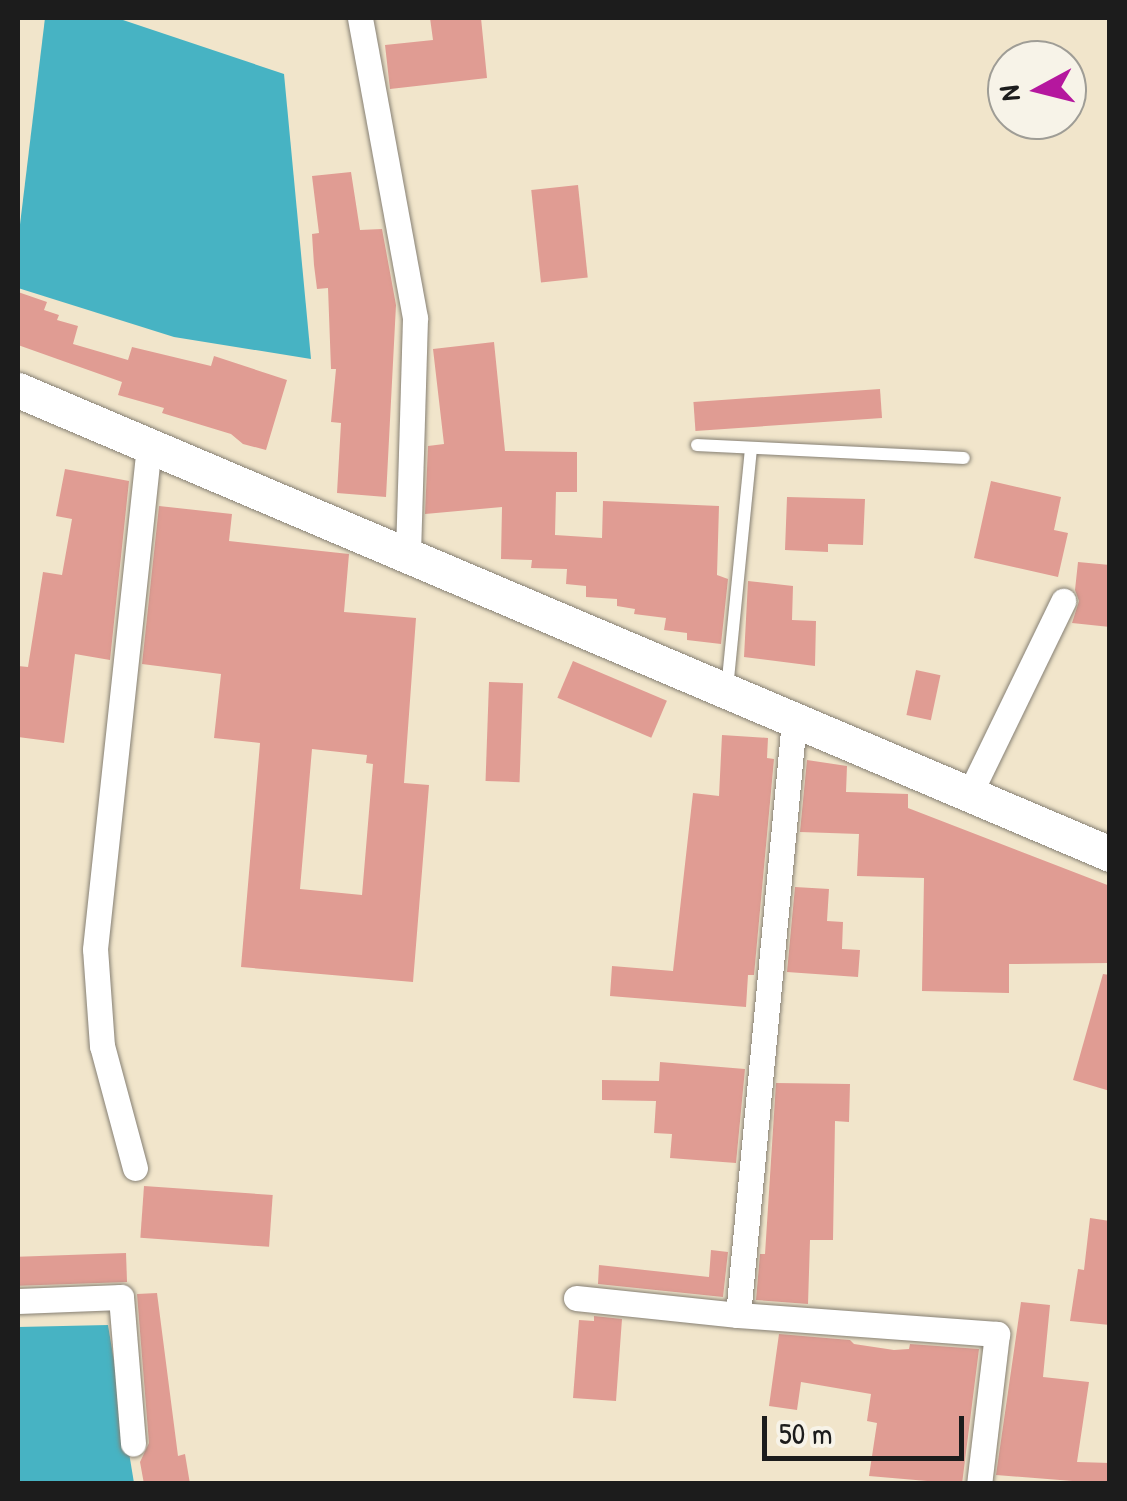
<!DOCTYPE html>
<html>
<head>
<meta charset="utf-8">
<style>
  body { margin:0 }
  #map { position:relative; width:1127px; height:1501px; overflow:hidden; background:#f1e5cb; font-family:"Patrick Hand",sans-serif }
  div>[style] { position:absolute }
  .water>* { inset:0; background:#47b3c3 }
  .building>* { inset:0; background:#e09c93; transform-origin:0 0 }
  .roads { filter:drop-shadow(0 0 2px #868074) drop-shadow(0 0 2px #868074) }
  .lane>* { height:12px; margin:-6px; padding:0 6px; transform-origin:6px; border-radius:6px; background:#fff }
  .street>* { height:25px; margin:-12.5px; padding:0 12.5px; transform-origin:12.5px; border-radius:12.5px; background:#fff }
  .secondary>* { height:35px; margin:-17.5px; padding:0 17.5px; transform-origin:17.5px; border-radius:17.5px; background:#fff }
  span { translate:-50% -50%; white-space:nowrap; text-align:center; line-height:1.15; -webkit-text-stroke:8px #f7f3e8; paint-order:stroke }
  .frame { position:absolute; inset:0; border:20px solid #1c1c1c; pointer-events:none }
  .north { position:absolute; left:987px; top:40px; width:100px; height:100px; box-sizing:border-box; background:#f7f3e8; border:2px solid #9f9d96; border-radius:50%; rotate:263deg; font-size:28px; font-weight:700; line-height:40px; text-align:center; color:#1c1c1c }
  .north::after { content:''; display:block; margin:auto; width:35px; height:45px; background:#b5179e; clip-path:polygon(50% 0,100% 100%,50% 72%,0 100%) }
  .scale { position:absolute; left:762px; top:1416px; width:202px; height:45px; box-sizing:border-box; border:5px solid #1c1c1c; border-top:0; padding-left:12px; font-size:30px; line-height:35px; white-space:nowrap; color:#1c1c1c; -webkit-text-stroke:8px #f7f3e8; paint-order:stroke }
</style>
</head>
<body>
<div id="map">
  <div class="water">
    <i style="clip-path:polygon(45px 18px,117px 18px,284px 74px,311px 359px,174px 337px,18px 288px,18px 241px)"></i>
    <i style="clip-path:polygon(108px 1325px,134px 1483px,18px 1483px,18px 1327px)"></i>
  </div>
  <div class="building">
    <i style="clip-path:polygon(430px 18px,481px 18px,487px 78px,390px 89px,385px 45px,433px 40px)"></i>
    <i style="clip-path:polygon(351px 172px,360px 230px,382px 229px,396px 305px,386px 497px,337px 493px,341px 423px,331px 422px,336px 369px,331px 369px,328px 288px,317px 289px,314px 265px,312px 234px,319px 233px,312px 176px)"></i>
    <i style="left:578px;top:185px;width:93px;height:47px;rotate:84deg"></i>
    <i style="clip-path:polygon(18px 292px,47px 302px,44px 310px,59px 315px,57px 320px,78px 326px,73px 344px,128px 360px,132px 347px,211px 366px,214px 356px,287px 380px,266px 450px,243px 444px,231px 434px,162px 413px,164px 408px,118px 395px,122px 382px,18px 345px)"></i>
    <i style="clip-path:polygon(494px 342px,505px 451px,577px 452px,577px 492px,556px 492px,555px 535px,602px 538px,603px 501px,719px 506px,717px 575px,728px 579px,721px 644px,687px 640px,687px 633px,664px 630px,666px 618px,634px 614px,635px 609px,617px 606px,617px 599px,586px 597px,586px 586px,566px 584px,567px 569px,531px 568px,532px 560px,501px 559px,502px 507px,425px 514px,428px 446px,444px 444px,433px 349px)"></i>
    <i style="left:880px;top:389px;width:29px;height:187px;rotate:86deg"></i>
    <i style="clip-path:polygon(65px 469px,129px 481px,110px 660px,75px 654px,64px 743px,18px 737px,18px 666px,28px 667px,43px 572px,62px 575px,72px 519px,56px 516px)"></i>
    <i style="clip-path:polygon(991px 481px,1061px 497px,1054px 530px,1068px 533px,1058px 577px,974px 558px)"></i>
    <i style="clip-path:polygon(787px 497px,865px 499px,863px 545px,828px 544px,828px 552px,785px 550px)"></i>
    <i style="clip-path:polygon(evenodd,159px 506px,232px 514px,229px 541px,349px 554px,344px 612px,416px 618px,404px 783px,429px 785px,413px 982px,241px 967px,260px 743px,214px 738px,221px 674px,142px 664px,159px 506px,312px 749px,367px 755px,366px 763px,373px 764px,362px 895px,300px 889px,312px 749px)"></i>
    <i style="clip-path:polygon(1078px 562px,1110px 565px,1110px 627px,1072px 623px,1079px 601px,1075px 590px)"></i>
    <i style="clip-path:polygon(748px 581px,793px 586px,792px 620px,816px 621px,815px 666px,744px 657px)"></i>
    <i style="left:573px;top:661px;width:102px;height:40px;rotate:23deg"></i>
    <i style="left:916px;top:670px;width:25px;height:46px;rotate:12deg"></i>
    <i style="left:489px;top:682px;width:34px;height:99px;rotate:2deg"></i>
    <i style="clip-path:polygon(722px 735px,768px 738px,767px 758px,774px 759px,754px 975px,748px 975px,746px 1007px,610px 996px,612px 966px,673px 971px,693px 793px,719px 796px)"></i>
    <i style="clip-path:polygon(807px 760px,847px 766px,846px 792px,908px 794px,908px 808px,1110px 886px,1110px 963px,1009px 964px,1009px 993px,922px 991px,924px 878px,857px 876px,859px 834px,800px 832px)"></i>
    <i style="clip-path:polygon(795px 887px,829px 889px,827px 921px,843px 922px,842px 949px,860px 950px,858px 977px,787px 972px)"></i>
    <i style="clip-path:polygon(1103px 974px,1110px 975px,1110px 1091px,1073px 1080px)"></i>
    <i style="clip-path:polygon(660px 1062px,745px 1069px,736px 1163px,670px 1158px,672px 1134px,654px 1133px,656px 1101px,602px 1100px,602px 1080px,659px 1081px)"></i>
    <i style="clip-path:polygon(776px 1083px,850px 1084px,849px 1122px,835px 1121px,833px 1240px,810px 1240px,808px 1304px,756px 1300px,760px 1254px,765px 1254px)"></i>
    <i style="left:144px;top:1186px;width:129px;height:52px;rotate:4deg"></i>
    <i style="clip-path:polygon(1090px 1218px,1110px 1221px,1110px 1325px,1070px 1321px,1078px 1269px,1084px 1270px)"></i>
    <i style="clip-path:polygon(711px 1250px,728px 1252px,723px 1297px,598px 1284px,599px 1265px,709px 1277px)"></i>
    <i style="left:126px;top:1253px;width:29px;height:108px;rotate:88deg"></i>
    <i style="clip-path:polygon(157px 1293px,178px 1456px,185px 1454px,190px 1484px,144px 1484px,140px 1462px,149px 1443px,137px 1294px)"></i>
    <i style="clip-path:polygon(1021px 1302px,1050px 1305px,1043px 1377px,1089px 1382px,1077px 1462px,1110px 1463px,1110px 1484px,996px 1475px)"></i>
    <i style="clip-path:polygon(594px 1316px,622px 1319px,616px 1401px,573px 1398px,579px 1320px,594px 1321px)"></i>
    <i style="clip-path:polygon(779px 1334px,850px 1340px,854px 1344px,894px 1350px,909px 1349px,910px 1344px,979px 1349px,962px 1484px,869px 1476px,877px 1423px,867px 1421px,871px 1394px,801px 1382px,797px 1410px,769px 1406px)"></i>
  </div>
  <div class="roads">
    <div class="lane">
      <i style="left:697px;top:445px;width:267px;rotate:2.8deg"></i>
      <i style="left:727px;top:689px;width:242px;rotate:-84.3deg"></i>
    </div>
    <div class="street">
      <i style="left:360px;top:18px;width:305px;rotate:79.6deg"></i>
      <i style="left:415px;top:318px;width:238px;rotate:91.7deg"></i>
      <i style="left:969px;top:795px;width:216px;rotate:-64.1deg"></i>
      <i style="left:135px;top:1168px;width:126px;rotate:-105.1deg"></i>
      <i style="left:102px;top:1046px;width:97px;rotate:-94.1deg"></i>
      <i style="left:95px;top:949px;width:507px;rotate:-83.88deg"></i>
      <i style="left:576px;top:1298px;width:163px;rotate:6deg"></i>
      <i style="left:738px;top:1315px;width:260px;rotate:4.2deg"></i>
      <i style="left:997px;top:1334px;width:151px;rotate:96.8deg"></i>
      <i style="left:18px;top:1301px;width:103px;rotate:-2.2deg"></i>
      <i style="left:121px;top:1297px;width:147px;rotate:85.3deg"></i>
      <i style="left:738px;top:1315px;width:598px;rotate:-84.62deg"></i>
    </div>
    <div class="secondary">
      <i style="left:18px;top:390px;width:1186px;rotate:23.02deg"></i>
    </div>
  </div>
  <div class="frame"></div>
  <div class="north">N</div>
  <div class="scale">50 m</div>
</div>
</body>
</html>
